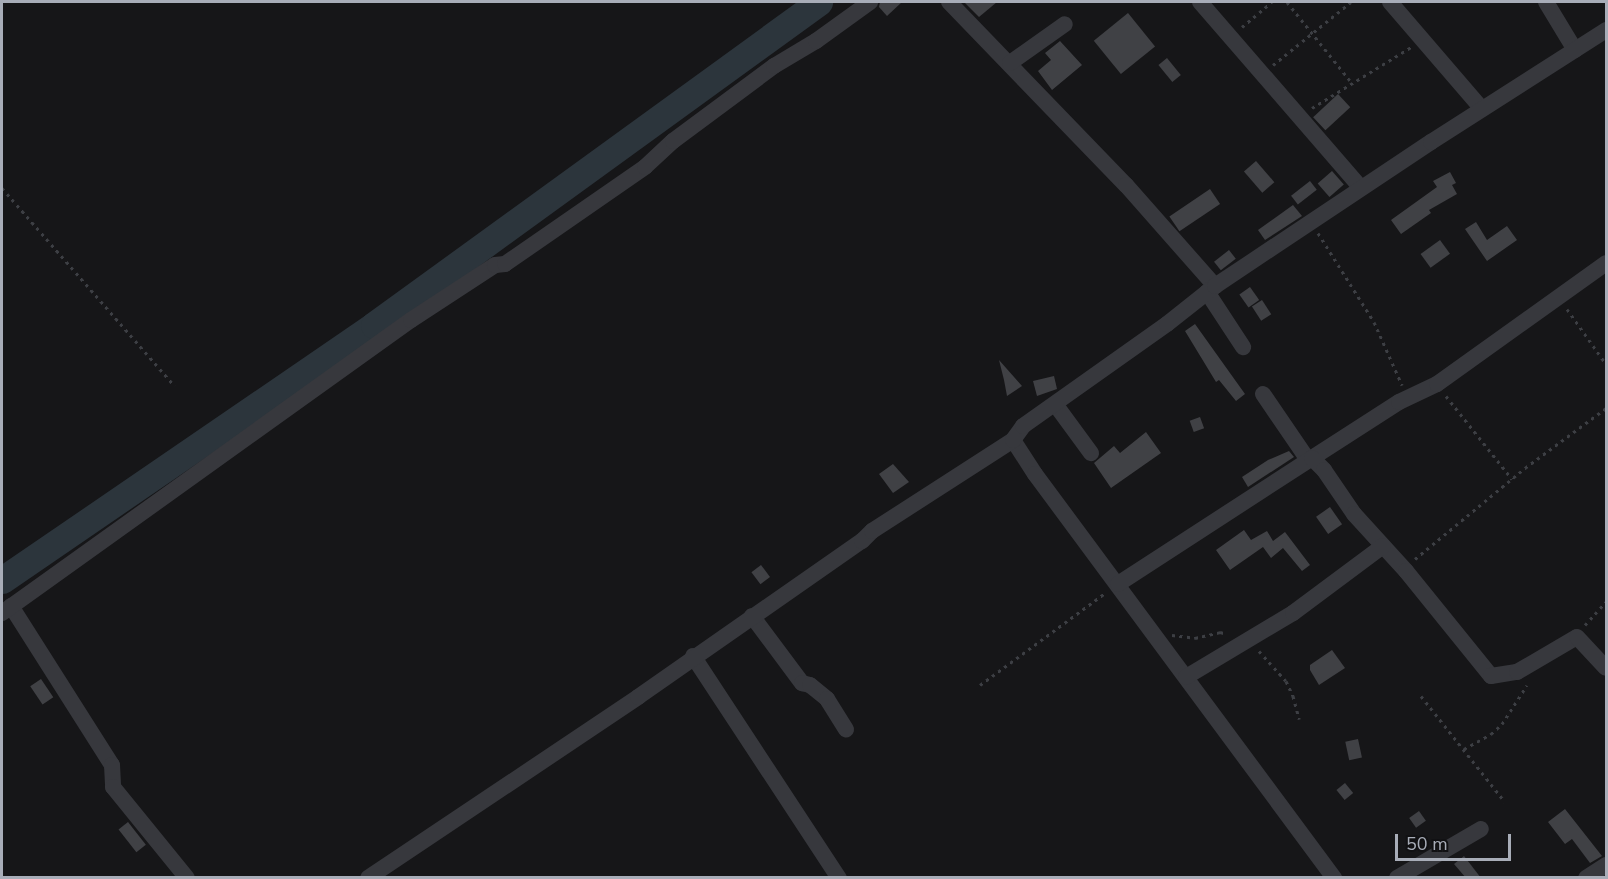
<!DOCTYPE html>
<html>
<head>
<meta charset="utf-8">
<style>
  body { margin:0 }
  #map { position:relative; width:1608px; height:879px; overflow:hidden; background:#161618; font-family:"Nunito Sans",sans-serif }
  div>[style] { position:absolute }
  .river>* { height:27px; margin:-13.5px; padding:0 13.5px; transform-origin:13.5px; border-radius:13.5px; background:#2c353c }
  .building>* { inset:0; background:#404145; transform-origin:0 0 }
  .path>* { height:3px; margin-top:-1.5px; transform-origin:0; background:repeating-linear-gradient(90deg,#3d3f44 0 3px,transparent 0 7.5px) }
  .minor>* { height:16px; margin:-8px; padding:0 8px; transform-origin:8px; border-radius:8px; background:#37383d }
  span { translate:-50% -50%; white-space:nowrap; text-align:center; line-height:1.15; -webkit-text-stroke:4.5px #111113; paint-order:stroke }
  .frame { position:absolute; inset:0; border:3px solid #a8adb8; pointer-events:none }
  .scale { position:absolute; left:1395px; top:834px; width:116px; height:27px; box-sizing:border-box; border:3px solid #a8adb8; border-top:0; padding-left:8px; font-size:18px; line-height:21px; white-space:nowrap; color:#a8adb8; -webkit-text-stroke:4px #111113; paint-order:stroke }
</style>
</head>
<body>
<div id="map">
  <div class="river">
    <i style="left:2px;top:580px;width:451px;rotate:-34.4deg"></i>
    <i style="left:374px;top:325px;width:550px;rotate:-35.97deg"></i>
  </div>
  <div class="building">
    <i style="clip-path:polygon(880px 2px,902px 2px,887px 16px,879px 7px)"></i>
    <i style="clip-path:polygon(967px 2px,997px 2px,979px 17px,965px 3px)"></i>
    <i style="left:1128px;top:13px;width:43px;height:44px;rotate:51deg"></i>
    <i style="clip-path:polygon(1060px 41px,1082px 65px,1052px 90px,1038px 71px,1051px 60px,1045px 53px)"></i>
    <i style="left:1167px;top:58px;width:22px;height:11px;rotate:51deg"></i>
    <i style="left:1338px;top:94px;width:18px;height:34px;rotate:47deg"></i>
    <i style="left:1256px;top:161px;width:28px;height:16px;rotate:49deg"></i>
    <i style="left:1332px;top:171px;width:18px;height:19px;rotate:49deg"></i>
    <i style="clip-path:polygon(1450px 172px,1456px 183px,1452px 185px,1457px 194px,1429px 210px,1431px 213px,1401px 234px,1391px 220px,1437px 187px,1433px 181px)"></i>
    <i style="left:1310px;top:181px;width:11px;height:24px;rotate:52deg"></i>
    <i style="left:1210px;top:189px;width:18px;height:49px;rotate:56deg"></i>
    <i style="clip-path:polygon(1293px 205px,1302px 216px,1265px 240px,1258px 230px)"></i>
    <i style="clip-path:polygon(1476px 222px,1487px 240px,1507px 226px,1517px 240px,1487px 261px,1465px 229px)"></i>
    <i style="left:1440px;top:240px;width:17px;height:24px;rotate:54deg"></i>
    <i style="left:1229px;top:250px;width:11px;height:19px;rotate:52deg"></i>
    <i style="left:1250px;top:287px;width:16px;height:13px;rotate:55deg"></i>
    <i style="left:1262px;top:300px;width:17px;height:12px;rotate:57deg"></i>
    <i style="clip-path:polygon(1195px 324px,1245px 394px,1236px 401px,1219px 380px,1216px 382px,1185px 331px)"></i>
    <i style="clip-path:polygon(999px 360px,1022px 386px,1007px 396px,1004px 380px)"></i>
    <i style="clip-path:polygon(1054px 376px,1057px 389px,1037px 396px,1033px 381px)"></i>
    <i style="left:1200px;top:417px;width:12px;height:11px;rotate:70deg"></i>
    <i style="clip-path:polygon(1146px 432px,1161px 453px,1111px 488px,1094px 463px,1114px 446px,1120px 453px)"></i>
    <i style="clip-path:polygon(1289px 451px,1294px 457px,1248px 487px,1242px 477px,1268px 460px)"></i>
    <i style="clip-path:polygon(893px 464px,909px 482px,893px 493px,879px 474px)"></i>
    <i style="left:1330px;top:507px;width:21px;height:17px;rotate:55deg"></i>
    <i style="clip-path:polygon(1244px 530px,1251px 540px,1267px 531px,1273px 541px,1285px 532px,1310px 565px,1302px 571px,1283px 548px,1271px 558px,1263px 547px,1230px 570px,1216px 550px)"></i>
    <i style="left:761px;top:565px;width:15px;height:12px;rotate:53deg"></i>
    <i style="clip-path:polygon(1332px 650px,1345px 668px,1319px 685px,1310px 670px,1310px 665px)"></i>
    <i style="left:41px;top:679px;width:22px;height:13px;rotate:56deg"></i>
    <i style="left:1358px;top:739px;width:19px;height:13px;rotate:78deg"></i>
    <i style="left:1345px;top:783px;width:13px;height:11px;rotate:51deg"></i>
    <i style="clip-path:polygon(1565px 809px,1602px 856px,1590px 863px,1572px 839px,1565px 844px,1548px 822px)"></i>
    <i style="left:1419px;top:811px;width:12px;height:12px;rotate:55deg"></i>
    <i style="left:128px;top:822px;width:29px;height:12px;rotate:52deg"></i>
    <i style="clip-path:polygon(1464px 856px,1481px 878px,1466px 878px,1454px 864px)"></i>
  </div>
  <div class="path">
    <i style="left:1287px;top:2px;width:104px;rotate:51.3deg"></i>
    <i style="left:1242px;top:27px;width:39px;rotate:-40deg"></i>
    <i style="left:1273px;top:65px;width:100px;rotate:-38.9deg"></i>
    <i style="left:1312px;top:108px;width:116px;rotate:-31.6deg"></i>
    <i style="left:2px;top:188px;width:262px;rotate:48.9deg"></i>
    <i style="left:1318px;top:233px;width:105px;rotate:57.8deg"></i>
    <i style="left:1374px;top:322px;width:69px;rotate:66deg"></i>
    <i style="left:1567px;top:309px;width:67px;rotate:54.7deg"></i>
    <i style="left:1446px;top:396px;width:106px;rotate:51.5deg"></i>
    <i style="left:1415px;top:559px;width:143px;rotate:-39.6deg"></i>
    <i style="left:1525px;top:468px;width:101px;rotate:-36.5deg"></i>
    <i style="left:1585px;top:625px;width:31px;rotate:-48deg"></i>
    <i style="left:1172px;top:635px;width:23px;rotate:7deg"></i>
    <i style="left:1195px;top:638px;width:26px;rotate:-13deg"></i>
    <i style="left:1220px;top:632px;width:7px;rotate:16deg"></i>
    <i style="left:1259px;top:651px;width:40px;rotate:48deg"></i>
    <i style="left:1286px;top:681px;width:17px;rotate:65deg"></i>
    <i style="left:1293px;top:696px;width:24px;rotate:75deg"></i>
    <i style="left:980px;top:685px;width:154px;rotate:-36.3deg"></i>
    <i style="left:1421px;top:696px;width:135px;rotate:51.6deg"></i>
    <i style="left:1464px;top:749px;width:31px;rotate:-29deg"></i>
    <i style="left:1491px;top:734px;width:15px;rotate:-42deg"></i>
    <i style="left:1502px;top:724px;width:46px;rotate:-57.3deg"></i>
  </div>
  <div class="minor">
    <i style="left:949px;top:2px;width:255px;rotate:46deg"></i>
    <i style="left:1126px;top:185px;width:135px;rotate:48.6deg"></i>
    <i style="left:1200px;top:2px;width:246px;rotate:49.1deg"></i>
    <i style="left:1390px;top:2px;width:141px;rotate:49.3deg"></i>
    <i style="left:1546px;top:2px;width:56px;rotate:58.9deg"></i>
    <i style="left:1010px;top:63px;width:67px;rotate:-35.3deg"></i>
    <i style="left:1207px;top:292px;width:66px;rotate:56.8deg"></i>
    <i style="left:1263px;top:394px;width:80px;rotate:55.7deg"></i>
    <i style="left:1055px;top:404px;width:61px;rotate:53.7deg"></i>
    <i style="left:1013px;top:440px;width:40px;rotate:57.1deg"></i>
    <i style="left:1035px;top:474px;width:503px;rotate:53.49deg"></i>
    <i style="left:1312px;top:458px;width:103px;rotate:-32.8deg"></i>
    <i style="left:1399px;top:402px;width:42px;rotate:-25.3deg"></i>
    <i style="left:1437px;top:384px;width:208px;rotate:-35.6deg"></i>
    <i style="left:1118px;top:584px;width:231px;rotate:-33deg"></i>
    <i style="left:1312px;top:458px;width:17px;rotate:45deg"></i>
    <i style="left:1324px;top:470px;width:53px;rotate:55.7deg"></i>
    <i style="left:1354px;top:514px;width:77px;rotate:47.6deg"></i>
    <i style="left:1406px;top:571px;width:135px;rotate:51deg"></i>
    <i style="left:1491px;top:676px;width:26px;rotate:-9deg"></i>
    <i style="left:1517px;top:672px;width:69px;rotate:-30.3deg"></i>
    <i style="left:1577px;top:637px;width:42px;rotate:46.9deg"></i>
    <i style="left:11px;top:606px;width:188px;rotate:57.6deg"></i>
    <i style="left:112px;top:765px;width:22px;rotate:87deg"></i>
    <i style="left:113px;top:787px;width:117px;rotate:50.9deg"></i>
    <i style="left:2px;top:613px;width:503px;rotate:-35.62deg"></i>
    <i style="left:411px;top:320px;width:100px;rotate:-33.2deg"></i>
    <i style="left:495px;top:265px;width:10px;rotate:-6deg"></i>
    <i style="left:505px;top:264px;width:170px;rotate:-34.7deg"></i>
    <i style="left:645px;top:167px;width:38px;rotate:-43deg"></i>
    <i style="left:673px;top:141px;width:126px;rotate:-36.6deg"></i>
    <i style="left:774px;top:66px;width:49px;rotate:-30.8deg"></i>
    <i style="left:816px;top:41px;width:67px;rotate:-35.8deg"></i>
    <i style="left:752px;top:616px;width:84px;rotate:53.3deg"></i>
    <i style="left:802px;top:683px;width:8px;rotate:14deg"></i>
    <i style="left:810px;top:685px;width:22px;rotate:39deg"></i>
    <i style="left:827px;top:699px;width:36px;rotate:58deg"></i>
    <i style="left:693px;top:656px;width:266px;rotate:56.7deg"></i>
    <i style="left:1186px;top:677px;width:125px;rotate:-30.9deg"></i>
    <i style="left:1293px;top:613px;width:112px;rotate:-36.7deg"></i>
    <i style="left:368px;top:878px;width:325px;rotate:-33.8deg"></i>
    <i style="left:638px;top:697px;width:273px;rotate:-34.9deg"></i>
    <i style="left:862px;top:541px;width:14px;rotate:-45deg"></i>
    <i style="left:872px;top:531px;width:168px;rotate:-32.8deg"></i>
    <i style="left:1013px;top:440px;width:17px;rotate:-54deg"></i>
    <i style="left:1023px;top:426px;width:176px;rotate:-35.3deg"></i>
    <i style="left:1167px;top:324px;width:61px;rotate:-38.4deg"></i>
    <i style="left:1215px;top:286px;width:260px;rotate:-33.7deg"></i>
    <i style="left:1431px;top:142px;width:208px;rotate:-32.6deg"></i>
    <i style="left:1397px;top:878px;width:97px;rotate:-30.3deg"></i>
    <i style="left:1586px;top:878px;width:24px;rotate:-33deg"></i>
  </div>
  <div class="frame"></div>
  <div class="scale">50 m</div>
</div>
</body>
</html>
